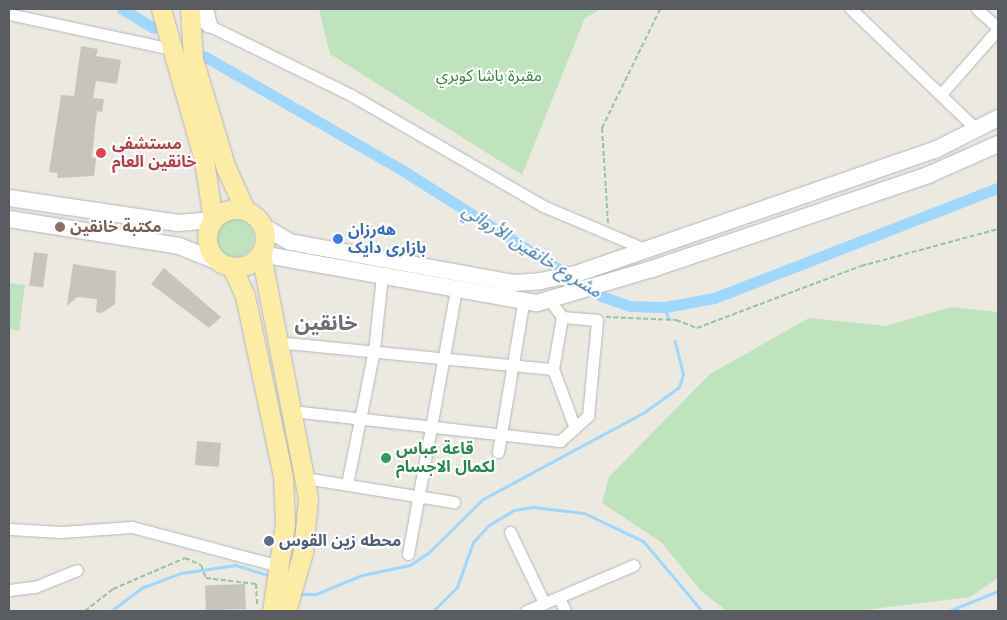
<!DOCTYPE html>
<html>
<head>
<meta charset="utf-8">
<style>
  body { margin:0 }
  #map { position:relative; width:1007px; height:620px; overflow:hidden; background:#ece9e0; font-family:Helvetica,"Noto Sans Arabic",sans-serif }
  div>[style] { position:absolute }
  .green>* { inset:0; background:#bee3bd }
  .round { border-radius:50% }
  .stream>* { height:3px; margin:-1.5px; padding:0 1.5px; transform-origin:1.5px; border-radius:1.5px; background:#a0d7fd }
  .canal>* { height:11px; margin:-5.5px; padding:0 5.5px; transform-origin:5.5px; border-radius:5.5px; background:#a0d7fd }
  .building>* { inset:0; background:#c7c4be; transform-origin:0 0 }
  .path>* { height:2px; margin-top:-1px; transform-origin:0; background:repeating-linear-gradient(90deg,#96c4a2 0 5px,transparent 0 7.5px) }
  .roads { filter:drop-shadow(0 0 1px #b3b7bb) drop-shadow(0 0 1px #b3b7bb) }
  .street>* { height:11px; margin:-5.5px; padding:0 5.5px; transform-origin:5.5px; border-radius:5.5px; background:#fff }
  .secondary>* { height:16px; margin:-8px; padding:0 8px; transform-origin:8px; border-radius:8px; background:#fff }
  .primary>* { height:19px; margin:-9.5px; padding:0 9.5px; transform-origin:9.5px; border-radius:9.5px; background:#fdeca5 }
  .primary>.ring { margin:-9.5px; padding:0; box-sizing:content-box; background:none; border:19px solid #fdeca5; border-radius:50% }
  .dots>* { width:14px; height:14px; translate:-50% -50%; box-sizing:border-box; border:2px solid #fff; border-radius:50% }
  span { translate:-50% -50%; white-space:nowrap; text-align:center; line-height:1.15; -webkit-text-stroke:4.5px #fff; paint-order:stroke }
  .park-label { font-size:16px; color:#368338 }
  .health-label { font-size:16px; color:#be3a42; font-weight:700 }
  .left { translate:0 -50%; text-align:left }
  .education-label { font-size:16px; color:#785e54; font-weight:700 }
  .shop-label { font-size:16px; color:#366cbe; font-weight:700 }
  .leisure-label { font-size:16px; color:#27864d; font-weight:700 }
  .service-label { font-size:16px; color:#4e5e75; font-weight:700 }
  .water-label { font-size:18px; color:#3f78ae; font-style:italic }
  .district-label { font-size:21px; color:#6a6f73; font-weight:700 }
  .frame { position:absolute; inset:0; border:10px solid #595d61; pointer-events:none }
</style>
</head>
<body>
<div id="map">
  <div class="green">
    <i style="clip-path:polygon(319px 9px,601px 9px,585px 18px,522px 175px,330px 54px)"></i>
    <i class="round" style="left:216px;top:219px;width:38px;height:38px"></i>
    <i style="clip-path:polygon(9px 283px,25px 285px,19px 331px,9px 329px)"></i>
    <i style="clip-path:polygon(951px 307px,998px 312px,998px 578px,970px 597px,856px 611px,727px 611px,702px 592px,661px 542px,602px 503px,609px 477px,710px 374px,809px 318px,886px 326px)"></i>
  </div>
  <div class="stream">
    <i style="left:665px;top:307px;width:11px;rotate:75deg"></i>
    <i style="left:296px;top:594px;width:20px"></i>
    <i style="left:316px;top:594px;width:50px;rotate:-22.4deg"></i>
    <i style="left:362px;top:575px;width:49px;rotate:-11.8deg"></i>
    <i style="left:410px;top:565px;width:22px;rotate:-34deg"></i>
    <i style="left:428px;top:553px;width:77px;rotate:-44.5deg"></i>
    <i style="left:483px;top:499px;width:182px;rotate:-28.3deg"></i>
    <i style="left:643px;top:413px;width:44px;rotate:-35.8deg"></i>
    <i style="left:679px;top:387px;width:14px;rotate:-73deg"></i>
    <i style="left:683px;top:374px;width:34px;rotate:-104deg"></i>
    <i style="left:111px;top:611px;width:38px;rotate:-37deg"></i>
    <i style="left:141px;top:588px;width:43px;rotate:-20.6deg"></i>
    <i style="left:181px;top:573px;width:55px;rotate:-8.4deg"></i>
    <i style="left:235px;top:565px;width:38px;rotate:17deg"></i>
    <i style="left:433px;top:611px;width:34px;rotate:-45deg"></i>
    <i style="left:457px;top:587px;width:48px;rotate:-70.4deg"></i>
    <i style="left:473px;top:542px;width:23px;rotate:-47deg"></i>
    <i style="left:489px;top:525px;width:29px;rotate:-31deg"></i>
    <i style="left:514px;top:510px;width:19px;rotate:-9deg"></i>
    <i style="left:533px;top:507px;width:51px;rotate:6.7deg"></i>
    <i style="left:584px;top:513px;width:65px;rotate:25.4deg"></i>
    <i style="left:643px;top:541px;width:92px;rotate:49.9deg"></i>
    <i style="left:949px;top:611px;width:53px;rotate:-22.2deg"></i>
  </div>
  <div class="canal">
    <i style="left:122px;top:9px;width:37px;rotate:31deg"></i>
    <i style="left:204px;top:56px;width:228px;rotate:29.9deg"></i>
    <i style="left:402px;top:170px;width:236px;rotate:32.3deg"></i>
    <i style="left:601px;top:296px;width:31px;rotate:19deg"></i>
    <i style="left:630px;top:306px;width:35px;rotate:2deg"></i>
    <i style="left:665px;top:307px;width:50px;rotate:-10.4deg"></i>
    <i style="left:714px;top:298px;width:305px;rotate:-21.2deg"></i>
  </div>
  <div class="building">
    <i style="clip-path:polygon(81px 46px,98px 49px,96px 56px,121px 60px,117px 84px,96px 81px,93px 98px,104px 99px,102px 112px,97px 111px,92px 157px,96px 158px,94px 176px,57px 178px,58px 173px,49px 172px,61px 95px,74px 96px)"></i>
    <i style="left:34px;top:252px;width:14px;height:34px;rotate:8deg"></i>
    <i style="clip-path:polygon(73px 264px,116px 271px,115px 304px,102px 313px,96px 312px,97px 299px,77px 297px,67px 306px)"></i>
    <i style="clip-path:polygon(164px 268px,221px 317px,209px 328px,151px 284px)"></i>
    <i style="left:197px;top:441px;width:24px;height:24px;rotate:5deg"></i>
    <i style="left:245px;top:584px;width:25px;height:40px;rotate:88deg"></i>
  </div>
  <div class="path">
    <i style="left:608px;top:223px;width:95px;rotate:-93.6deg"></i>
    <i style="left:602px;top:128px;width:132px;rotate:-64deg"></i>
    <i style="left:606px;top:317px;width:70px;rotate:2.5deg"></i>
    <i style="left:676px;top:320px;width:22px;rotate:21deg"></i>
    <i style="left:697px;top:328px;width:175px;rotate:-20.7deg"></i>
    <i style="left:861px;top:266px;width:142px;rotate:-15.1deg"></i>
    <i style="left:85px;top:611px;width:36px;rotate:-38deg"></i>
    <i style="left:113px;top:589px;width:78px;rotate:-23.3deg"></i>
    <i style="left:185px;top:558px;width:17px;rotate:24deg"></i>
    <i style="left:201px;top:565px;width:14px;rotate:69deg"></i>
    <i style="left:206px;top:578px;width:50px;rotate:6.8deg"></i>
    <i style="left:256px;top:584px;width:22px;rotate:87deg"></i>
  </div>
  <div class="roads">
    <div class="street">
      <i style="left:851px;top:9px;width:175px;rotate:43.8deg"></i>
      <i style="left:977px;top:9px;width:28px;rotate:42deg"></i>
      <i style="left:9px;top:14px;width:166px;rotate:12.2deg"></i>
      <i style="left:202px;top:22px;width:166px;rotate:26.1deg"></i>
      <i style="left:351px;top:95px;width:222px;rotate:30deg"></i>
      <i style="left:543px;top:206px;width:113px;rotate:22.9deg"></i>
      <i style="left:942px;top:93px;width:85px;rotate:-48.8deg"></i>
      <i style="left:549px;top:299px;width:22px;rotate:54deg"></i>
      <i style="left:562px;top:317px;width:53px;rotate:99.8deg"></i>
      <i style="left:553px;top:369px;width:63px;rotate:69.6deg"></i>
      <i style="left:276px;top:342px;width:278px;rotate:5.6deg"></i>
      <i style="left:292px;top:411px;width:270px;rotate:6.4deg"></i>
      <i style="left:560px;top:441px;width:38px;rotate:-42deg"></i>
      <i style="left:588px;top:416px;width:96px;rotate:-84.6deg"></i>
      <i style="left:597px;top:320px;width:35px;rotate:-175deg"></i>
      <i style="left:498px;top:452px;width:150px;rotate:-80.4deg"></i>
      <i style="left:305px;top:478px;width:151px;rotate:9.2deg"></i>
      <i style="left:347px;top:484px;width:137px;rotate:-78.6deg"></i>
      <i style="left:374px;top:350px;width:74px;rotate:-83.8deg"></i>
      <i style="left:9px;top:529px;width:52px;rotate:3.3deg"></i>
      <i style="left:61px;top:532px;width:71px;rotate:-4deg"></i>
      <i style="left:132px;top:527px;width:153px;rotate:14.8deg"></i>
      <i style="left:510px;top:532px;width:79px;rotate:64.4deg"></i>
      <i style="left:408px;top:554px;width:268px;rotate:-79.7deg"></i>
      <i style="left:9px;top:590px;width:26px;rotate:-7deg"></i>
      <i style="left:35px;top:587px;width:45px;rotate:-22deg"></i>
      <i style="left:559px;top:597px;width:15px;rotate:67deg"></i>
      <i style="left:526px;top:611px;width:117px;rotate:-23.1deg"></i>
    </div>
    <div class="secondary">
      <i style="left:205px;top:9px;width:16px;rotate:76deg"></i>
      <i style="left:9px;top:198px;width:171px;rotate:8.4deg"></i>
      <i style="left:178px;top:223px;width:35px;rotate:-5deg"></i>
      <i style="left:9px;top:219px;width:172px;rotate:9deg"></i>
      <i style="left:179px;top:246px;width:43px;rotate:21.8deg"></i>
      <i style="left:263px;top:226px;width:31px;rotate:31deg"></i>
      <i style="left:290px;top:242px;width:228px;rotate:10.4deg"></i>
      <i style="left:514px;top:283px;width:26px;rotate:-4deg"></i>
      <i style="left:540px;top:281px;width:37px;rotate:-11deg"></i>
      <i style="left:576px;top:274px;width:382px;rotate:-19.1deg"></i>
      <i style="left:937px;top:149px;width:68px;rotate:-26.9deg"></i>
      <i style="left:261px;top:254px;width:280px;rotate:10.1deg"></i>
      <i style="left:537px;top:303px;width:120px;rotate:-16.5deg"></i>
      <i style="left:652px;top:269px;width:292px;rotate:-18.8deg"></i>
      <i style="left:928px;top:175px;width:77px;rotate:-23.9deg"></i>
    </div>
    <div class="primary">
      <i style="left:161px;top:9px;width:157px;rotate:74.1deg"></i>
      <i style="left:204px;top:160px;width:61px;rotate:81.5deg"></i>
      <i style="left:190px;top:9px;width:50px;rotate:86.6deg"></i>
      <i style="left:193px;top:59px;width:114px;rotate:73.2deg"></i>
      <i style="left:226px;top:168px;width:46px;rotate:65.7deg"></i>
      <i class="ring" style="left:207px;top:209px;width:39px;height:39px"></i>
      <i style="left:261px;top:254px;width:249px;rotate:79.1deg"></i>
      <i style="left:308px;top:499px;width:53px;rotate:95.4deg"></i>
      <i style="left:303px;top:552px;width:61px;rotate:106.1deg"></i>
      <i style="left:232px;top:267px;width:32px;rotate:66deg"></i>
      <i style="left:245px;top:296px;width:184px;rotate:78.1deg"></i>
      <i style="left:283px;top:476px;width:47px;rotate:87.6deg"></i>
      <i style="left:285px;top:523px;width:89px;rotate:98.4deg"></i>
    </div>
  </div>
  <div class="dots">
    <i style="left:101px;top:153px;background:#e0444e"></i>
    <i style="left:60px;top:227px;background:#8d6e63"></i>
    <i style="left:338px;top:239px;background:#3f7fe0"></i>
    <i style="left:386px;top:458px;background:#2e9e5b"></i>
    <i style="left:269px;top:541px;background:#5c6f8a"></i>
  </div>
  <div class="park-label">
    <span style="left:489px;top:76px">مقبرة باشا كوبري</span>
  </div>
  <div class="health-label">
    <span class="left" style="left:112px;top:153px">مستشفى<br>خانقين العام</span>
  </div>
  <div class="education-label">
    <span class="left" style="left:70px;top:227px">مكتبة خانقين</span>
  </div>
  <div class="shop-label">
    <span class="left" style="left:348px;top:239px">هەرزان<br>بازاری دایک</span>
  </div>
  <div class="leisure-label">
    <span class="left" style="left:396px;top:458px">قاعة عباس<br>لكمال الاجسام</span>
  </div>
  <div class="service-label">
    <span class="left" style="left:279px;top:541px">محطه زين القوس</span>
  </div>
  <div class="water-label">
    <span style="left:532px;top:251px;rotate:32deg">مشروع خانقين الأروائي</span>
  </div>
  <div class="district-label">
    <span style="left:326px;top:323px">خانقين</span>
  </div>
  <div class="frame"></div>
</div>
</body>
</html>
